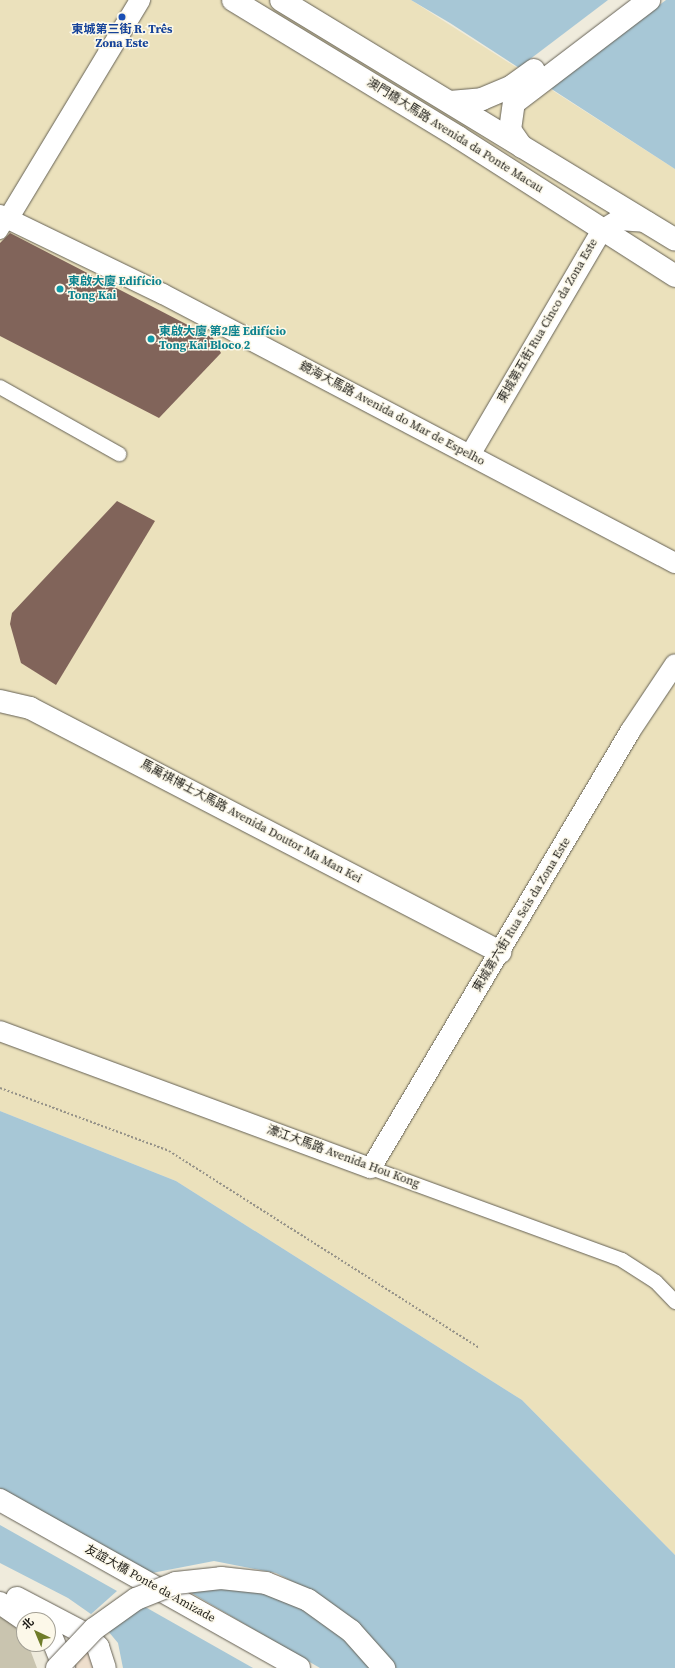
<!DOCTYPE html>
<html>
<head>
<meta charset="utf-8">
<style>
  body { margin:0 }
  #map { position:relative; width:675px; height:1668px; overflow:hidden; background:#efebdc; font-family:"Source Serif 4","Noto Sans SC",serif }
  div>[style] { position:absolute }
  .industrial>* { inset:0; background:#eedecc }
  .green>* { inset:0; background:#c9c4af }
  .sand>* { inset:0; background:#ebe1bc }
  .water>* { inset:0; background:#a7c7d6 }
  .pier>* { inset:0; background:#efebdc }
  .building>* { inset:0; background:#81645a }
  .path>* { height:2px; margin-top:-1px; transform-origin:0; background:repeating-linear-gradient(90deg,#959288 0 2px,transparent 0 4px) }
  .roads { filter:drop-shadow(0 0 1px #656155) drop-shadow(0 0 1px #656155) }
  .street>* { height:14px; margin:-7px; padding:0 7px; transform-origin:7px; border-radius:7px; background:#fff }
  .secondary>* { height:20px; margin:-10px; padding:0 10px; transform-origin:10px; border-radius:10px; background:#fff }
  .primary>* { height:22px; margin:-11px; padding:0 11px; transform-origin:11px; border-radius:11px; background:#fff }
  .bridges { filter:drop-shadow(0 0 1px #656155) drop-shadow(0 0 1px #656155) }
  .primary-bridge>* { height:22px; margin:-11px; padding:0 11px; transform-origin:11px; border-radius:11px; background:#fff }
  .dots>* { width:11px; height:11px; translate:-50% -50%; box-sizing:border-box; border:2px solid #fcf8e9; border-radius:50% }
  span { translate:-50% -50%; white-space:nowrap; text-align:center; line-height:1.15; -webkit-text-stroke:3px #fcf8e9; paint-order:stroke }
  .transit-label { font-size:12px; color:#164399; font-weight:700 }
  .street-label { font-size:12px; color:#1e1d18 }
  .culture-label { font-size:12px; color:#0d838f; font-weight:700 }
  .left { translate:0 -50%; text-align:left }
  .north { position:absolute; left:16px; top:1612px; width:40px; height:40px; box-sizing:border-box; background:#fcf8e9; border:1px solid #a3a095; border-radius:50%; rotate:316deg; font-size:11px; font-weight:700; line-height:16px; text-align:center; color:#1e1d18 }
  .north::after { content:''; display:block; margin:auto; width:14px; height:18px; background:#6f7c29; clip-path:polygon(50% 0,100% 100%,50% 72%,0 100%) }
</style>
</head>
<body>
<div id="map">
  <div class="industrial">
    <i style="clip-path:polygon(80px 1638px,98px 1668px,68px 1668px)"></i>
  </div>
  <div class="green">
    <i style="clip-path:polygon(0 1612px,24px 1636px,24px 1644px,28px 1644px,37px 1668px,0 1668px)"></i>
  </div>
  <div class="sand">
    <i style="clip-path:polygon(0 0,411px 0,675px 169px,675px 1555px,522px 1400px,176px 1181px,0 1111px)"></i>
  </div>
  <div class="water">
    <i style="clip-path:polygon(411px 0,675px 0,675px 169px,450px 23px)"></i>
    <i style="clip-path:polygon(0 1111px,176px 1181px,522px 1400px,675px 1555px,675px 1668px,123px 1668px,118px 1643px,98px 1619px,68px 1598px,0 1563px)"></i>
  </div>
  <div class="pier">
    <i style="clip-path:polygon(608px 0,666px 0,548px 89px,517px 69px)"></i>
    <i style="clip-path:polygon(0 1488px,152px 1573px,214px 1561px,276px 1573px,305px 1588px,320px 1615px,253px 1587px,188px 1591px,320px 1668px,253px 1668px,140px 1604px,96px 1620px,90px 1615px,117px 1591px,0 1525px)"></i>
  </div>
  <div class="building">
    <i style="clip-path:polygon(10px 233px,213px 338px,221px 353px,159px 418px,0 336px,0 243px)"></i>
    <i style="clip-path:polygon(117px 501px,155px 521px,56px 685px,21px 663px,10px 624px,12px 613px)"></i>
  </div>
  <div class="path">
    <i style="left:0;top:1088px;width:180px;rotate:20.4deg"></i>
    <i style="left:169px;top:1151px;width:367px;rotate:32.4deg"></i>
  </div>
  <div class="roads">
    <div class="street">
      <i style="left:0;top:232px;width:15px;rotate:-58deg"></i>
      <i style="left:0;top:387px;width:137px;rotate:29.4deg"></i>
      <i style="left:371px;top:1168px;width:267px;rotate:20.1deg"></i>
      <i style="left:622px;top:1260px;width:40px;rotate:32.9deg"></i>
      <i style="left:656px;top:1282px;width:28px;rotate:46deg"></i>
    </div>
    <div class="secondary">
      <i style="left:0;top:215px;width:181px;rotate:25.9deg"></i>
      <i style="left:163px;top:294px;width:578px;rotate:27.72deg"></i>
      <i style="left:8px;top:219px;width:256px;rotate:-58.9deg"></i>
      <i style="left:470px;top:455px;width:261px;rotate:-59.6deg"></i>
      <i style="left:602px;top:230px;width:19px;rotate:-32deg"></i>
      <i style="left:618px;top:220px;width:30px;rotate:4deg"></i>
      <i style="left:0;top:1031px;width:395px;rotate:20.3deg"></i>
      <i style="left:371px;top:1168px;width:509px;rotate:-59.31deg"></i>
      <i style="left:631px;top:730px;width:79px;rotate:-56.3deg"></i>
    </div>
    <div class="primary">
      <i style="left:233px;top:0;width:263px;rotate:31.3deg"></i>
      <i style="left:458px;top:137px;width:258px;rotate:32.6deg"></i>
      <i style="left:281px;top:0;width:461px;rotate:31.3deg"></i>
      <i style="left:450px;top:102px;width:32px;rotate:-5deg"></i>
      <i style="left:482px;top:99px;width:33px;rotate:-23deg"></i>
      <i style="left:512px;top:86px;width:27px;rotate:-36deg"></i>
      <i style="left:522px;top:147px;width:21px;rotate:-125deg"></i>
      <i style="left:510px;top:130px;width:27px;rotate:-82deg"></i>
      <i style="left:514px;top:103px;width:170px;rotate:-37.3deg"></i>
      <i style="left:0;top:701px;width:31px;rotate:13deg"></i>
      <i style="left:30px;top:708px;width:530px;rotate:27.44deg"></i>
      <i style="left:0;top:1500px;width:343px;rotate:29.3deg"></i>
      <i style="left:17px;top:1598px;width:78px;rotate:27.6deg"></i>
      <i style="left:86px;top:1634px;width:18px;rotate:47deg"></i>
      <i style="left:98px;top:1647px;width:22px;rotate:72deg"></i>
      <i style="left:0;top:1603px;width:30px;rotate:34deg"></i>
      <i style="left:48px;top:1628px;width:43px;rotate:68.2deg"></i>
    </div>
  </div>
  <div class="bridges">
    <div class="primary-bridge">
      <i style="left:57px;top:1668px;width:54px;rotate:-46.5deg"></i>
      <i style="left:94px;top:1629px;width:52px;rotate:-35.5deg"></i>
      <i style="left:136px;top:1599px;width:43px;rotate:-21.8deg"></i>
      <i style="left:176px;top:1583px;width:45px;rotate:-6.3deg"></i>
      <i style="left:221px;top:1578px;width:45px;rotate:6.3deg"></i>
      <i style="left:266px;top:1583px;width:45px;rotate:22deg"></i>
      <i style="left:308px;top:1600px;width:53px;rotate:35.8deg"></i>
      <i style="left:351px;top:1631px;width:50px;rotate:48.3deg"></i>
    </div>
  </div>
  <div class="dots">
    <i style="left:122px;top:17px;background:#1a4fb4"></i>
    <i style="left:60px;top:289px;background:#0f9aa8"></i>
    <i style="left:151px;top:339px;background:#0f9aa8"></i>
  </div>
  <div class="transit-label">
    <span style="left:122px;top:37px">東城第三街 R. Três<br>Zona Este</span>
  </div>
  <div class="street-label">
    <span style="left:455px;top:136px;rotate:32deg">澳門橋大馬路 Avenida da Ponte Macau</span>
    <span style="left:548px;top:321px;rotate:-60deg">東城第五街 Rua Cinco da Zona Este</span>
    <span style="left:392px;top:414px;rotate:28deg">鏡海大馬路 Avenida do Mar de Espelho</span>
    <span style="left:251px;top:822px;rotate:28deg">馬萬祺博士大馬路 Avenida Doutor Ma Man Kei</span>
    <span style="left:522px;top:915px;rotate:-59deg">東城第六街 Rua Seis da Zona Este</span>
    <span style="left:343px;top:1157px;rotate:20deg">濠江大馬路 Avenida Hou Kong</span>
    <span style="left:150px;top:1584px;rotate:29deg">友誼大橋 Ponte da Amizade</span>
  </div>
  <div class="culture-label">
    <span class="left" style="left:68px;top:289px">東啟大廈 Edifício<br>Tong Kai</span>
    <span class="left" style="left:159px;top:339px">東啟大廈 第2座 Edifício<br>Tong Kai Bloco 2</span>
  </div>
  <div class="north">北</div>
</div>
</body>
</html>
